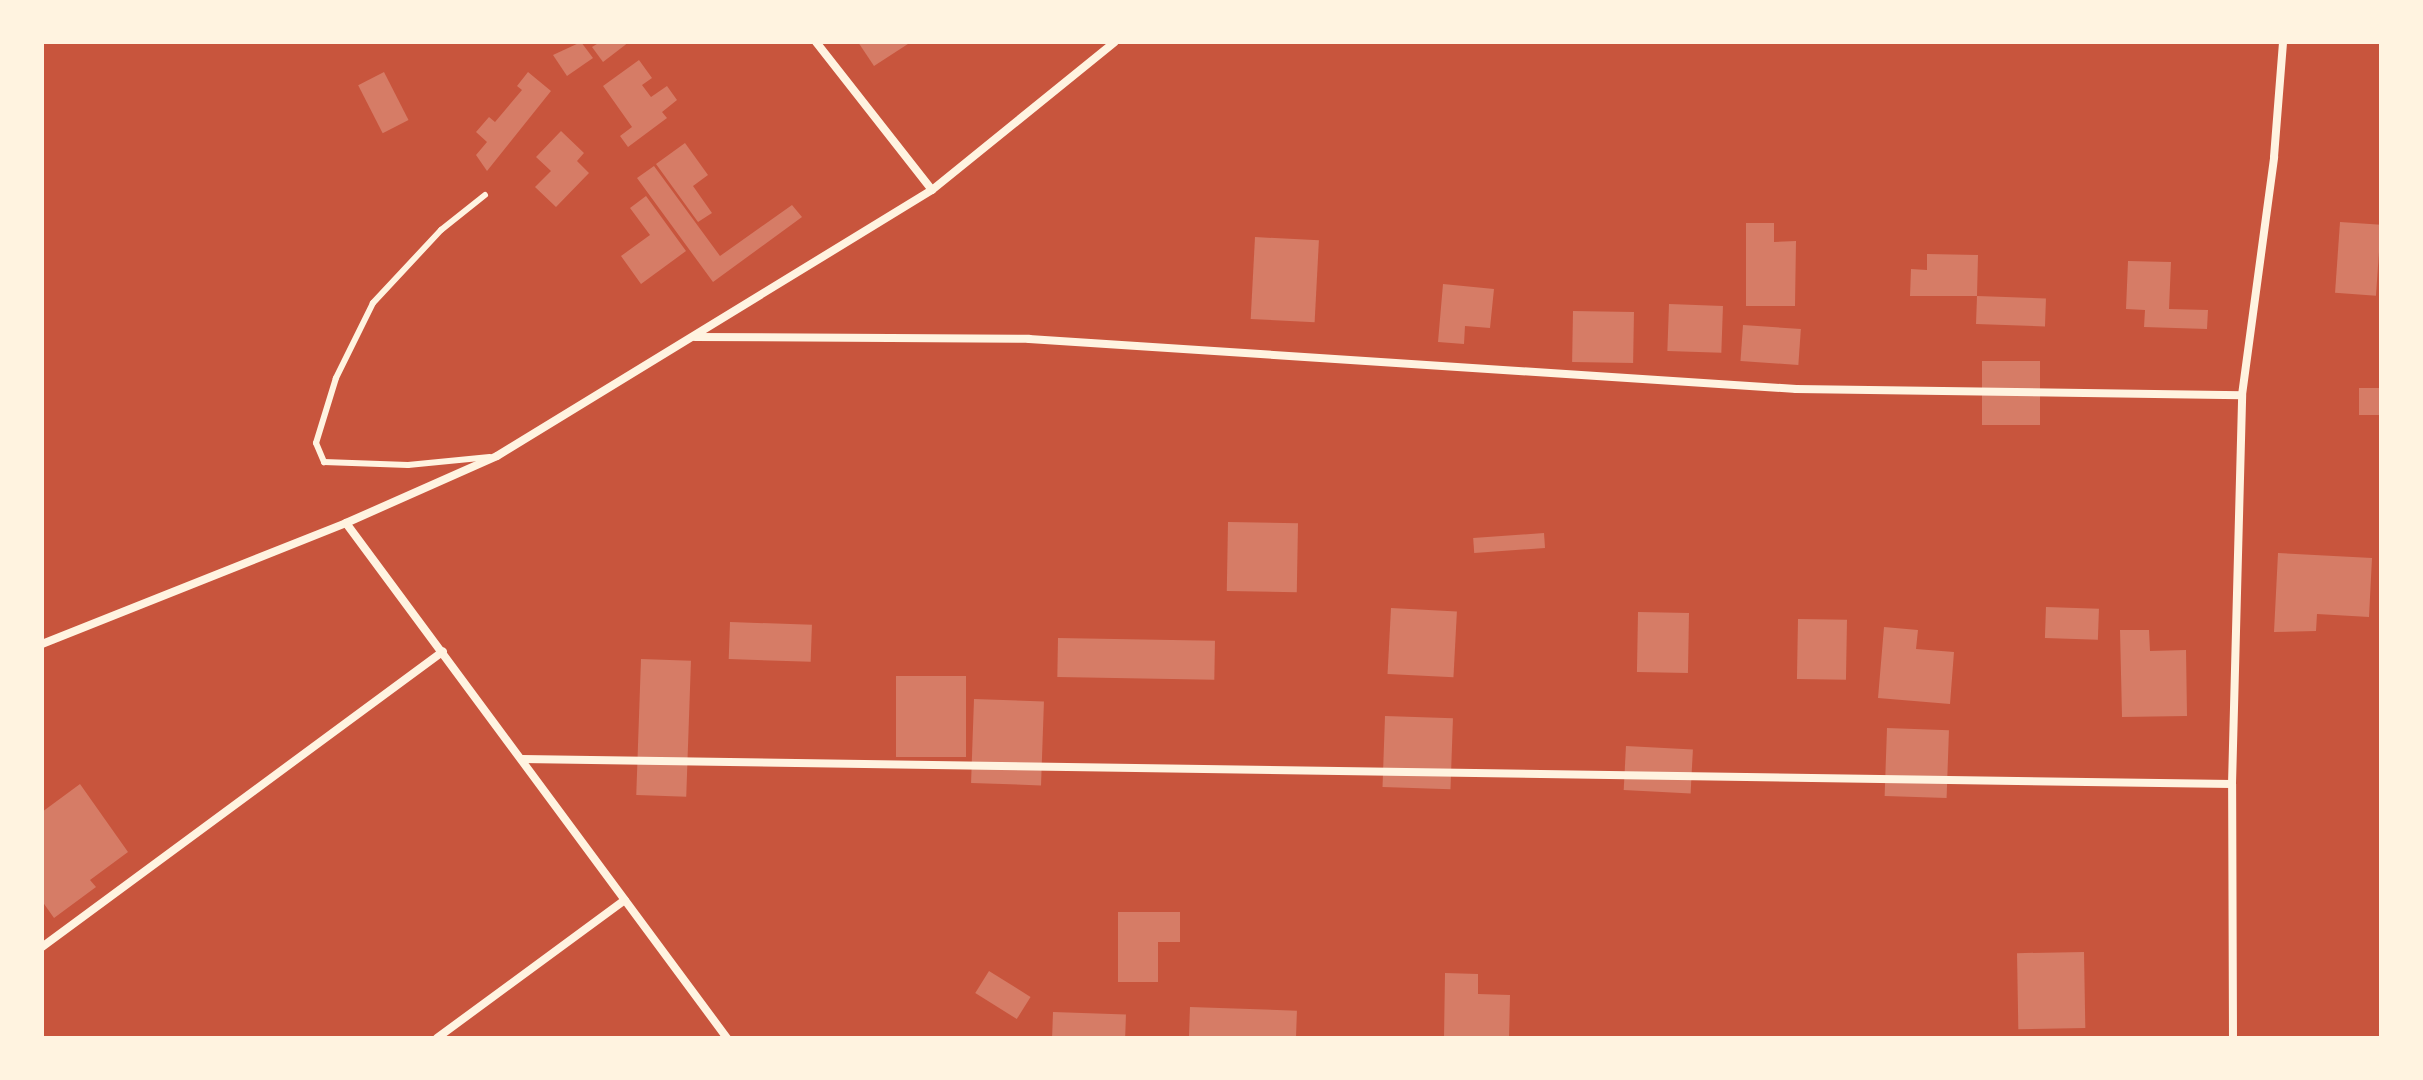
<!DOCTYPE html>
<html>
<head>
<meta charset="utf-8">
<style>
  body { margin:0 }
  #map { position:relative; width:2423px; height:1080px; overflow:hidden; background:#c8553d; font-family:"Exo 2",sans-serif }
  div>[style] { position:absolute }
  .building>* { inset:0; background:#d67c66; transform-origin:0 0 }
  .service>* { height:6px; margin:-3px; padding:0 3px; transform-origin:3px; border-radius:3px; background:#fff3e0 }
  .minor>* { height:8px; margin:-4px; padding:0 4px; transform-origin:4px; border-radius:4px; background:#fff3e0 }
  span { translate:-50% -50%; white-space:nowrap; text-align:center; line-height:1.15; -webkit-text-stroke:7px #fff3e0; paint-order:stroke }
  .frame { position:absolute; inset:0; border:44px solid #fff3e0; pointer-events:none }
</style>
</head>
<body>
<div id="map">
  <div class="building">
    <i style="clip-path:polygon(581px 42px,593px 58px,567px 76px,553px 55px)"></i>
    <i style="clip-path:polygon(600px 42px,629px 42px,603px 62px,592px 47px)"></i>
    <i style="clip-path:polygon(858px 42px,911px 42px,874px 66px)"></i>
    <i style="clip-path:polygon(639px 60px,652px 78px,642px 85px,651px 97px,667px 86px,677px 100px,662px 112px,667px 118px,628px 147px,620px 136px,632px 127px,603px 86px)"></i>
    <i style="left:384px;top:72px;width:54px;height:29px;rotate:63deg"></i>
    <i style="clip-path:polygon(528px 72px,551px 91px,487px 171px,476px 155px,487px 142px,476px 132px,489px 117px,495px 122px,522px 90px,517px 86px)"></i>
    <i style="clip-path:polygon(561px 131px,584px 153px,577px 161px,589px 173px,556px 207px,535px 187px,551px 171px,536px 157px)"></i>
    <i style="clip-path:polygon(685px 143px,708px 175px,693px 186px,712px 213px,698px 222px,656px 164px)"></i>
    <i style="clip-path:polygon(654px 166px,720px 256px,792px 205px,802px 217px,713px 282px,637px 178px)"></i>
    <i style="clip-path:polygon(646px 196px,686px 251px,641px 284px,621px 256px,650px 235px,630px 208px)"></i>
    <i style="left:2340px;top:222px;width:41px;height:71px;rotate:4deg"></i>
    <i style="clip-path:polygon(1746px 223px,1774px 223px,1774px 242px,1796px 241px,1795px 306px,1746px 306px)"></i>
    <i style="left:1255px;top:237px;width:64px;height:82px;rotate:3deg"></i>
    <i style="clip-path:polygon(1927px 254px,1978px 255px,1977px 296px,1910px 296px,1911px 269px,1927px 270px)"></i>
    <i style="clip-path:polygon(2128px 261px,2171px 262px,2169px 309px,2208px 310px,2207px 329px,2144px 327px,2145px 310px,2126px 309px)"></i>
    <i style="clip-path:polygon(1443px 284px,1494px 289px,1490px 328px,1465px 326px,1464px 344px,1438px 342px)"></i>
    <i style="left:1977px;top:296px;width:69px;height:28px;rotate:2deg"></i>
    <i style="left:1669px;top:304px;width:54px;height:47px;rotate:2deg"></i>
    <i style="left:1573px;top:311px;width:61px;height:51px;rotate:1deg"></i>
    <i style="left:1743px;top:325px;width:58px;height:36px;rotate:4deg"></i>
    <i style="left:1982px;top:361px;width:58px;height:64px"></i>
    <i style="left:2359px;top:388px;width:22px;height:27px"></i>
    <i style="left:1228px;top:522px;width:70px;height:69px;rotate:1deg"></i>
    <i style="left:1544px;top:533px;width:15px;height:71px;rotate:86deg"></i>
    <i style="clip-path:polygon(2278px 553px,2372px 558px,2369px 617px,2317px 614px,2316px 631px,2274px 632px)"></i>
    <i style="left:2046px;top:607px;width:53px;height:31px;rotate:2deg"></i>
    <i style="left:1391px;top:608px;width:66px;height:66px;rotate:3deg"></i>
    <i style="left:1638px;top:612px;width:51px;height:60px;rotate:1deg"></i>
    <i style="left:1798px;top:619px;width:49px;height:60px;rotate:1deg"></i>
    <i style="left:730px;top:622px;width:82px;height:37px;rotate:2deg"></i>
    <i style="clip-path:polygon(1884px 627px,1918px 630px,1916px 649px,1954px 652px,1950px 704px,1878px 698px)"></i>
    <i style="clip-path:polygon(2120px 630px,2149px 630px,2150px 651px,2186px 650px,2187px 716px,2122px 717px)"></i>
    <i style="left:1058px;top:638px;width:157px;height:39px;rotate:1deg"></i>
    <i style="left:641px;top:659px;width:50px;height:136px;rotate:2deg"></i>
    <i style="left:896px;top:676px;width:70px;height:81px"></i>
    <i style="left:974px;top:699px;width:70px;height:84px;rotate:2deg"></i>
    <i style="left:1385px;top:716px;width:68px;height:71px;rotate:2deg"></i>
    <i style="left:1887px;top:728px;width:62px;height:68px;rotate:2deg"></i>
    <i style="left:1626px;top:746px;width:67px;height:44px;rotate:3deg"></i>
    <i style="clip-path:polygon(80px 784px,128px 852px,90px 880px,96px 887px,54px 918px,42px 901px,42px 812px)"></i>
    <i style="clip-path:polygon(1118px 912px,1180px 912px,1180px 942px,1158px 942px,1158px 982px,1118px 982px)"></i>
    <i style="left:2084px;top:952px;width:76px;height:67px;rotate:89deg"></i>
    <i style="left:989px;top:971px;width:49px;height:26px;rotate:32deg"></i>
    <i style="clip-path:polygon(1445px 973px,1478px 974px,1478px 994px,1510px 995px,1509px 1038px,1444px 1038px)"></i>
    <i style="left:1190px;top:1007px;width:107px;height:31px;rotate:2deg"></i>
    <i style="left:1053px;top:1012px;width:73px;height:26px;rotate:2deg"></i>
  </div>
  <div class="service">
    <i style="left:485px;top:195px;width:56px;rotate:141.5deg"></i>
    <i style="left:441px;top:230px;width:100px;rotate:133deg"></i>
    <i style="left:373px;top:303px;width:84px;rotate:116.3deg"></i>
    <i style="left:336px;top:378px;width:68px;rotate:107.1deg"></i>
    <i style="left:316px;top:443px;width:21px;rotate:67deg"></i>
    <i style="left:324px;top:462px;width:84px;rotate:2deg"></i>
    <i style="left:408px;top:465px;width:82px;rotate:-5.6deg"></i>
  </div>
  <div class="minor">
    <i style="left:816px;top:42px;width:188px;rotate:51.9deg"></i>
    <i style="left:695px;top:337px;width:334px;rotate:0.3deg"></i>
    <i style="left:1029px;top:339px;width:769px;rotate:3.73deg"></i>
    <i style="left:1796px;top:389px;width:446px;rotate:0.8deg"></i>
    <i style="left:346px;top:523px;width:641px;rotate:53.51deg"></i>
    <i style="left:42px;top:644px;width:327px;rotate:-21.7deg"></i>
    <i style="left:346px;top:523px;width:165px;rotate:-23.9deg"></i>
    <i style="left:497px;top:456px;width:510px;rotate:-31.45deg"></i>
    <i style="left:932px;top:190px;width:235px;rotate:-39deg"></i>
    <i style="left:522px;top:759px;width:1710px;rotate:0.84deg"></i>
    <i style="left:42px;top:947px;width:498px;rotate:-36.4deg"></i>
    <i style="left:437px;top:1038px;width:233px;rotate:-36.3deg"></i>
    <i style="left:2233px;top:1038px;width:254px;rotate:-90.2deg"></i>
    <i style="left:2232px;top:784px;width:389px;rotate:-88.5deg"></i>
    <i style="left:2242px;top:395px;width:240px;rotate:-82.3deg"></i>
    <i style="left:2274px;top:157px;width:115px;rotate:-85.5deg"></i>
  </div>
  <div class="frame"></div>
</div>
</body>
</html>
